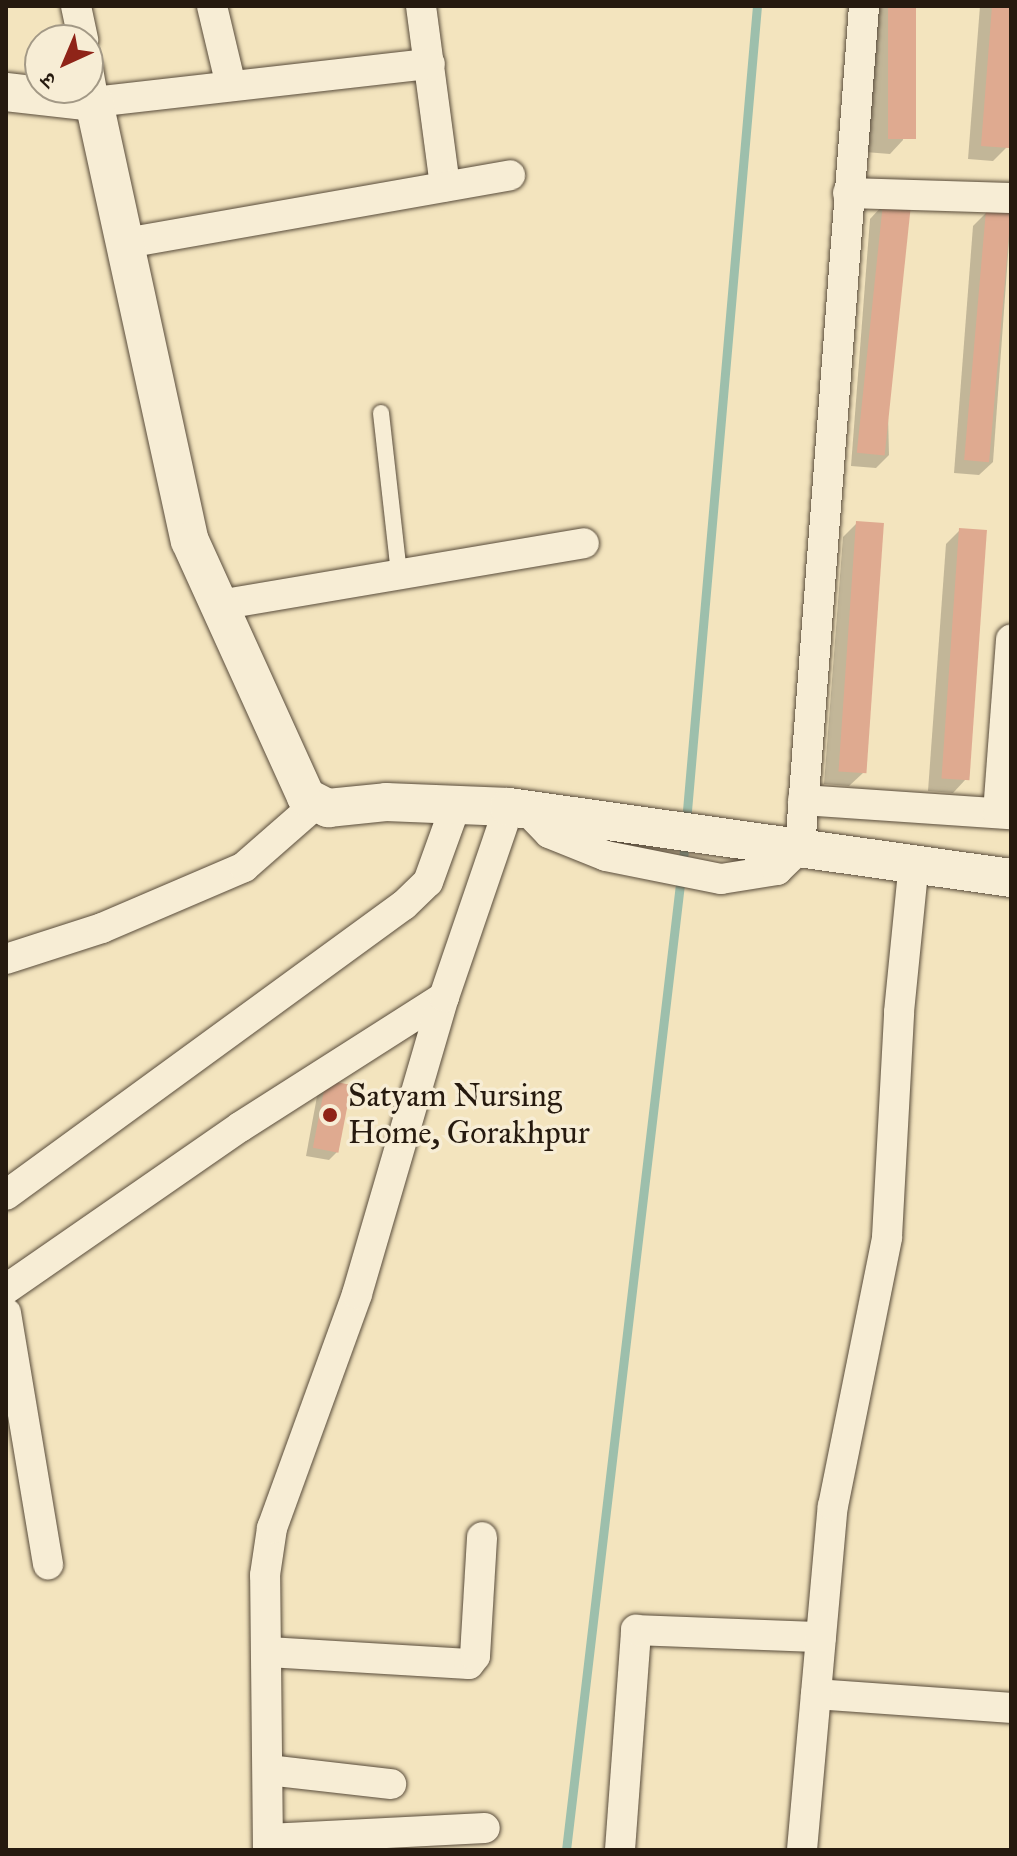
<!DOCTYPE html>
<html>
<head>
<meta charset="utf-8">
<style>
  body { margin:0 }
  #map { position:relative; width:1017px; height:1856px; overflow:hidden; background:#f3e4be; font-family:"IM FELL Great Primer","Noto Serif Devanagari",serif }
  div>[style] { position:absolute }
  .shadow>* { inset:0; background:#0003 }
  .stream>* { height:9px; margin:-4.5px; padding:0 4.5px; transform-origin:4.5px; border-radius:4.5px; background:#9dbfac }
  .building>* { inset:0; background:#dfaa90; transform-origin:0 0 }
  .roads { filter:drop-shadow(0 0 2px #594c3b) drop-shadow(0 0 2px #594c3b) }
  .service>* { height:16px; margin:-8px; padding:0 8px; transform-origin:8px; border-radius:8px; background:#f7edd5 }
  .minor>* { height:30px; margin:-15px; padding:0 15px; transform-origin:15px; border-radius:15px; background:#f7edd5 }
  .tertiary>* { height:38px; margin:-19px; padding:0 19px; transform-origin:19px; border-radius:19px; background:#f7edd5 }
  .dots>* { width:22px; height:22px; translate:-50% -50%; box-sizing:border-box; border:4px solid #f7edd5; border-radius:50% }
  span { translate:-50% -50%; white-space:nowrap; text-align:center; line-height:1.15; -webkit-text-stroke:7px #f7edd5; paint-order:stroke }
  .poi-label { font-size:32px; color:#261a0f }
  .left { translate:0 -50%; text-align:left }
  .frame { position:absolute; inset:0; border:8px solid #261a0f; pointer-events:none }
  .north { position:absolute; left:24px; top:24px; width:80px; height:80px; box-sizing:border-box; background:#f7edd5; border:2px solid #a39986; border-radius:50%; rotate:224deg; font-size:22px; font-weight:700; line-height:32px; text-align:center; color:#261a0f }
  .north::after { content:''; display:block; margin:auto; width:28px; height:36px; background:#8f2418; clip-path:polygon(50% 0,100% 100%,50% 72%,0 100%) }
</style>
</head>
<body>
<div id="map">
  <div class="shadow">
    <i style="clip-path:polygon(876px 6px,914px 6px,903px 140px,890px 154px,865px 152px)"></i>
    <i style="clip-path:polygon(980px 6px,1011px 6px,1007px 147px,993px 161px,968px 159px)"></i>
    <i style="clip-path:polygon(883px 205px,889px 455px,876px 468px,851px 466px,870px 219px)"></i>
    <i style="clip-path:polygon(987px 212px,1011px 214px,993px 462px,979px 475px,954px 473px,973px 226px)"></i>
    <i style="clip-path:polygon(857px 523px,863px 773px,849px 786px,824px 784px,843px 537px)"></i>
    <i style="clip-path:polygon(960px 530px,966px 779px,953px 793px,928px 791px,946px 544px)"></i>
    <i style="clip-path:polygon(327px 1082px,338px 1151px,329px 1160px,306px 1156px,318px 1091px)"></i>
  </div>
  <div class="stream">
    <i style="left:686px;top:822px;width:819px;rotate:-85.03deg"></i>
    <i style="left:566px;top:1850px;width:1016px;rotate:-83.27deg"></i>
  </div>
  <div class="building">
    <i style="left:888px;top:6px;width:28px;height:133px"></i>
    <i style="clip-path:polygon(992px 6px,1011px 6px,1009px 148px,981px 146px)"></i>
    <i style="left:883px;top:203px;width:28px;height:251px;rotate:6deg"></i>
    <i style="left:986px;top:210px;width:25px;height:251px;rotate:5deg"></i>
    <i style="left:856px;top:521px;width:28px;height:251px;rotate:4deg"></i>
    <i style="left:959px;top:528px;width:28px;height:251px;rotate:4deg"></i>
    <i style="left:326px;top:1080px;width:26px;height:69px;rotate:11deg"></i>
  </div>
  <div class="roads">
    <div class="service">
      <i style="left:381px;top:413px;width:162px;rotate:83.6deg"></i>
    </div>
    <div class="minor">
      <i style="left:76px;top:6px;width:35px;rotate:78deg"></i>
      <i style="left:212px;top:6px;width:82px;rotate:76.6deg"></i>
      <i style="left:421px;top:6px;width:182px;rotate:82.4deg"></i>
      <i style="left:88px;top:69px;width:34px;rotate:80deg"></i>
      <i style="left:94px;top:102px;width:338px;rotate:-6.5deg"></i>
      <i style="left:848px;top:193px;width:163px;rotate:1.8deg"></i>
      <i style="left:126px;top:243px;width:390px;rotate:-10deg"></i>
      <i style="left:219px;top:605px;width:370px;rotate:-9.6deg"></i>
      <i style="left:803px;top:800px;width:208px;rotate:3.9deg"></i>
      <i style="left:526px;top:809px;width:33px;rotate:46deg"></i>
      <i style="left:549px;top:833px;width:61px;rotate:22deg"></i>
      <i style="left:606px;top:856px;width:117px;rotate:11.3deg"></i>
      <i style="left:721px;top:879px;width:57px;rotate:-9.1deg"></i>
      <i style="left:777px;top:870px;width:32px;rotate:-44deg"></i>
      <i style="left:800px;top:848px;width:844px;rotate:-85.65deg"></i>
      <i style="left:998px;top:813px;width:174px;rotate:-85.7deg"></i>
      <i style="left:6px;top:959px;width:101px;rotate:-17.9deg"></i>
      <i style="left:102px;top:928px;width:155px;rotate:-23.2deg"></i>
      <i style="left:244px;top:867px;width:97px;rotate:-41.2deg"></i>
      <i style="left:6px;top:1195px;width:492px;rotate:-36.1deg"></i>
      <i style="left:404px;top:905px;width:33px;rotate:-44deg"></i>
      <i style="left:428px;top:882px;width:85px;rotate:-70.1deg"></i>
      <i style="left:6px;top:1289px;width:285px;rotate:-34.7deg"></i>
      <i style="left:240px;top:1127px;width:242px;rotate:-32.5deg"></i>
      <i style="left:6px;top:1313px;width:255px;rotate:80.5deg"></i>
      <i style="left:268px;top:1652px;width:201px;rotate:3.4deg"></i>
      <i style="left:469px;top:1664px;width:10px;rotate:-53deg"></i>
      <i style="left:475px;top:1656px;width:119px;rotate:-86.6deg"></i>
      <i style="left:816px;top:1694px;width:196px;rotate:4.1deg"></i>
      <i style="left:268px;top:1770px;width:124px;rotate:6.5deg"></i>
      <i style="left:268px;top:1839px;width:217px;rotate:-2.9deg"></i>
      <i style="left:268px;top:1850px;width:275px;rotate:-90.6deg"></i>
      <i style="left:265px;top:1575px;width:48px;rotate:-81.5deg"></i>
      <i style="left:272px;top:1528px;width:249px;rotate:-70deg"></i>
      <i style="left:357px;top:1294px;width:309px;rotate:-73.7deg"></i>
      <i style="left:444px;top:997px;width:201px;rotate:-71.1deg"></i>
      <i style="left:620px;top:1850px;width:221px;rotate:-85.8deg"></i>
      <i style="left:636px;top:1630px;width:185px;rotate:2.2deg"></i>
      <i style="left:802px;top:1850px;width:345px;rotate:-84.9deg"></i>
      <i style="left:833px;top:1506px;width:274px;rotate:-78.6deg"></i>
      <i style="left:887px;top:1237px;width:225px;rotate:-86.9deg"></i>
      <i style="left:899px;top:1012px;width:150px;rotate:-84.3deg"></i>
    </div>
    <div class="tertiary">
      <i style="left:6px;top:92px;width:89px;rotate:6.5deg"></i>
      <i style="left:94px;top:102px;width:449px;rotate:77.7deg"></i>
      <i style="left:190px;top:541px;width:281px;rotate:65.6deg"></i>
      <i style="left:306px;top:797px;width:25px;rotate:27deg"></i>
      <i style="left:328px;top:808px;width:58px;rotate:-5.9deg"></i>
      <i style="left:386px;top:802px;width:123px;rotate:2.3deg"></i>
      <i style="left:509px;top:807px;width:507px;rotate:8.05deg"></i>
    </div>
  </div>
  <div class="dots">
    <i style="left:330px;top:1115px;background:#8f2418"></i>
  </div>
  <div class="poi-label">
    <span class="left" style="left:348px;top:1115px">Satyam Nursing<br>Home, Gorakhpur</span>
  </div>
  <div class="frame"></div>
  <div class="north">उ</div>
</div>
</body>
</html>
